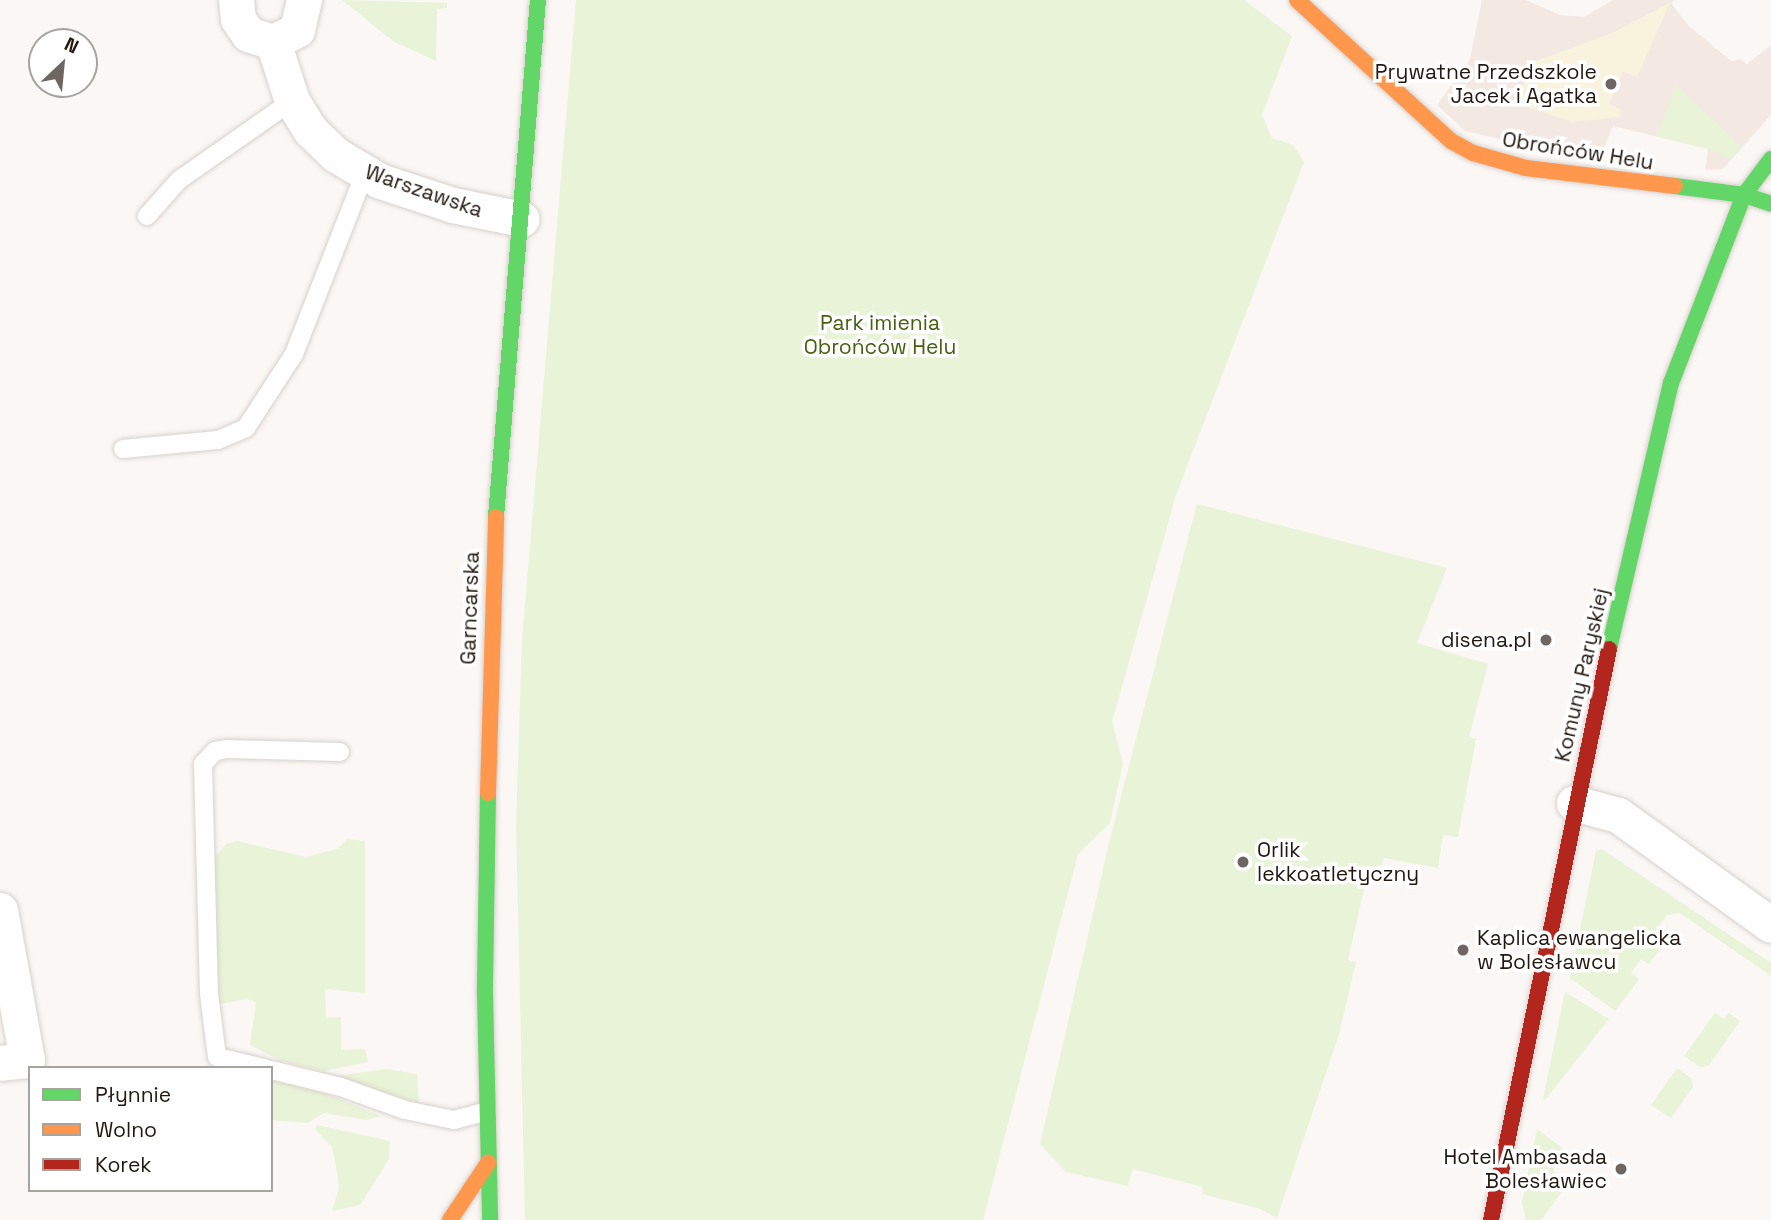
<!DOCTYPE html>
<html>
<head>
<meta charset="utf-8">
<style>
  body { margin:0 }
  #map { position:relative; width:1771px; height:1220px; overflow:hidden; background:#faf7f5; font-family:"Space Grotesk",sans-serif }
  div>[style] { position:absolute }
  .built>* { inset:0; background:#f3e9e2 }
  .green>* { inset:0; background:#e8f3d7 }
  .sand>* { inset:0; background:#f9f3dd }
  .roads { filter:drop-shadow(0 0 2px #d8d1cc) drop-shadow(0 0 2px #d8d1cc) }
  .lane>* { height:18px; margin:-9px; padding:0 9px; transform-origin:9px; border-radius:9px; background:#fefefe }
  .street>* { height:35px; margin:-17.5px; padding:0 17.5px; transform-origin:17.5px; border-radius:17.5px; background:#fefefe }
  .fast>* { height:16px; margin:-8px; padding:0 8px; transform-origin:8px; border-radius:8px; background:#63d668 }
  .slow>* { height:16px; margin:-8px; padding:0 8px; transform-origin:8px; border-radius:8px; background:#ff974d }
  .jam>* { height:16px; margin:-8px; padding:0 8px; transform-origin:8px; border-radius:8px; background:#b3261e }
  .dots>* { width:19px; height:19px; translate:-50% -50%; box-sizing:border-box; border:4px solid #fff; border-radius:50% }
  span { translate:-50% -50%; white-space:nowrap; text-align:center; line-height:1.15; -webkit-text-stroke:7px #fff; paint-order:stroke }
  .poi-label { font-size:21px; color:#22180f }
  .right { translate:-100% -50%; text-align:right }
  .left { translate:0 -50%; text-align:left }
  .street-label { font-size:21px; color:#22180f }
  .park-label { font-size:21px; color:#466010 }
  .legend { position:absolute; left:28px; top:1066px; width:245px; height:126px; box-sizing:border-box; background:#fff; border:2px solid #a7a39f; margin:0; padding:9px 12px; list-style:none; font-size:21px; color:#22180f }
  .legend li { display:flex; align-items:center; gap:14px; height:35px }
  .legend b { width:35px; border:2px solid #a7a39f }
  .north { position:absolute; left:28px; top:28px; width:70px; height:70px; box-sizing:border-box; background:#fff; border:2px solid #a7a39f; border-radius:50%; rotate:26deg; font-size:19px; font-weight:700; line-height:28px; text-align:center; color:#22180f }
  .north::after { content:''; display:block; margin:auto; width:24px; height:32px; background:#6e6660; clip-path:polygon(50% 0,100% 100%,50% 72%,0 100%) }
</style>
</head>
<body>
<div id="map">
  <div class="built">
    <i style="clip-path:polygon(1482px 0,1526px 0,1560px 15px,1584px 17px,1613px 0,1675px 0,1671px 3px,1688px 25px,1731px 61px,1740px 59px,1747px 64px,1771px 45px,1771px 115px,1723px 169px,1705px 170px,1708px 149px,1613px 126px,1598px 162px,1465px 131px,1437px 105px,1470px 59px)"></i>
  </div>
  <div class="green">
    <i style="clip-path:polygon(342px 0,447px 3px,447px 8px,437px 9px,436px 61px,393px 41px)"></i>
    <i style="clip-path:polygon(576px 0,1244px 0,1292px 36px,1262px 115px,1272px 138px,1293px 145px,1304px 162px,1176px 495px,1112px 722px,1123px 763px,1110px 823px,1078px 854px,983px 1220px,525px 1220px,516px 825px,522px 640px)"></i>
    <i style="clip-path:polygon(1676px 85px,1742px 146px,1731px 160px,1709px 149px,1656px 136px)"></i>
    <i style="clip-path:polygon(1197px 504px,1447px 568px,1417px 643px,1488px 664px,1469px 737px,1476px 739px,1458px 837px,1443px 835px,1438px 868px,1384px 858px,1381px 865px,1368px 871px,1348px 960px,1356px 962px,1339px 1034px,1277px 1218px,1258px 1208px,1202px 1194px,1203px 1187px,1133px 1169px,1128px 1186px,1066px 1172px,1040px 1144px,1110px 839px)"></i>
    <i style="clip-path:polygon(347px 839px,365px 841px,365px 993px,325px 989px,326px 1018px,341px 1017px,341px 1050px,365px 1049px,368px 1062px,324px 1071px,281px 1061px,250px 1045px,256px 1002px,247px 999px,220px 1004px,212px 861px,226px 844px,237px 841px,306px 857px,337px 849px)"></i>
    <i style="clip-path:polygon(1602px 849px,1771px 963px,1771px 976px,1680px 913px,1667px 915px,1658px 927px,1663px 944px,1649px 964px,1641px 959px,1631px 973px,1639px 979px,1615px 1011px,1570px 978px,1596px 851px)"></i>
    <i style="clip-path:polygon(1565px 992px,1609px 1019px,1545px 1100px,1543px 1099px)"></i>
    <i style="clip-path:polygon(1715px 1013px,1724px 1019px,1729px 1013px,1740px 1021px,1709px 1065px,1700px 1067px,1684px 1056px)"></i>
    <i style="clip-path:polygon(1677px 1068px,1692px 1079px,1693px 1087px,1671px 1118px,1651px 1105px)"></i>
    <i style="clip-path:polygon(386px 1069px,417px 1074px,419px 1104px,336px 1076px)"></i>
    <i style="clip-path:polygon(271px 1078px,327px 1094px,381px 1116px,366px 1120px,324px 1113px,307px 1123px,271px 1120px)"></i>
    <i style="clip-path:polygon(317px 1125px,390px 1141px,389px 1159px,360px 1205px,332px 1211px,339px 1188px,337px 1171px,332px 1147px,315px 1129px)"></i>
    <i style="clip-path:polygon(1537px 1129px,1563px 1149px,1553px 1171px,1568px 1183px,1541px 1220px,1526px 1220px,1522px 1202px)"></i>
  </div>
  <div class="sand">
    <i style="clip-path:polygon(1670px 3px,1637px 77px,1623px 72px,1609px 104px,1621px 110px,1619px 117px,1572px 122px,1527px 107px,1523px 100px,1522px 89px,1536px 61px,1610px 34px)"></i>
  </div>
  <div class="roads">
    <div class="lane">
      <i style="left:147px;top:216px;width:48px;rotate:-48.4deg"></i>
      <i style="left:179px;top:180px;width:138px;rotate:-35deg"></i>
      <i style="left:123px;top:449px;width:95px;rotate:-5.4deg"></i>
      <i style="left:218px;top:440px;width:30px;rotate:-23deg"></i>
      <i style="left:246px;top:428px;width:88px;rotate:-57deg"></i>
      <i style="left:294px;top:354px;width:194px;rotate:-68.6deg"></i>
      <i style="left:264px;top:1068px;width:48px;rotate:-166.8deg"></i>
      <i style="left:217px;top:1057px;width:64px;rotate:-97.2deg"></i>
      <i style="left:209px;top:994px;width:230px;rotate:-91.5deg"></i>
      <i style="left:203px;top:764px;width:18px;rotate:-47deg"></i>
      <i style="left:215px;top:751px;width:12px;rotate:-9deg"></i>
      <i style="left:227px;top:749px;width:113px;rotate:1.5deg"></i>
      <i style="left:271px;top:1070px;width:72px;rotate:13.7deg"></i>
      <i style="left:341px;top:1087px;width:68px;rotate:19.8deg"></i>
      <i style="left:405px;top:1110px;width:50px;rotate:11.5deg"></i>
      <i style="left:454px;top:1120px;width:34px;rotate:-15deg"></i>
    </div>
    <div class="street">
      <i style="left:236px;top:0;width:19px;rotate:84deg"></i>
      <i style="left:238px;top:19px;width:18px;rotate:56deg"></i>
      <i style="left:248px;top:34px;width:26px;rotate:18deg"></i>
      <i style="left:273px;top:42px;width:27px;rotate:-27deg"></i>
      <i style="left:297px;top:30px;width:31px;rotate:-77deg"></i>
      <i style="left:273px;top:42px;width:62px;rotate:72.1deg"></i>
      <i style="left:292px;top:101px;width:34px;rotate:58deg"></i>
      <i style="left:310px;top:130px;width:36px;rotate:44deg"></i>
      <i style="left:336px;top:155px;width:51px;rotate:30.6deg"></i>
      <i style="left:380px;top:181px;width:77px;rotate:18.2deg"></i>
      <i style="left:453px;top:205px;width:70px;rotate:11.5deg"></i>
      <i style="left:1574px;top:803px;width:46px;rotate:15.3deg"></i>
      <i style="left:1618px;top:815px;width:188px;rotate:35.7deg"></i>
      <i style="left:0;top:910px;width:152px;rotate:79.8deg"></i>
      <i style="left:27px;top:1060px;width:27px;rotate:174deg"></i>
    </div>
    <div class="fast">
      <i style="left:1675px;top:186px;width:70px;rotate:7.4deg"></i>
      <i style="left:1744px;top:195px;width:28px;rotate:18deg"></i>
      <i style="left:496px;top:517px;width:519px;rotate:-85.36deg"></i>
      <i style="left:1609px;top:649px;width:273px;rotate:-76.9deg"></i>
      <i style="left:1671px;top:383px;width:202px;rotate:-68.8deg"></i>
      <i style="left:1744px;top:195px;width:45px;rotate:-53.1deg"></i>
      <i style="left:488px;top:793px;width:201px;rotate:90.9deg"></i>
      <i style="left:485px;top:994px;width:226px;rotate:88.7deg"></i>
    </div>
    <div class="slow">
      <i style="left:1297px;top:0;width:209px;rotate:42.5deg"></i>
      <i style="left:1451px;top:141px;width:25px;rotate:29deg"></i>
      <i style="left:1473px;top:153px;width:55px;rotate:15.8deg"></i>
      <i style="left:1526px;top:168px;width:150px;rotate:6.9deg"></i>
      <i style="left:488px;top:793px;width:276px;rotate:-88.3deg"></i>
      <i style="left:450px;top:1220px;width:69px;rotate:-56.3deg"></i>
    </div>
    <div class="jam">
      <i style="left:1491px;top:1220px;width:583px;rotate:-78.32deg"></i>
    </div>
  </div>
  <div class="dots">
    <i style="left:1611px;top:84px;background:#6e6660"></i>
    <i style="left:1546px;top:640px;background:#6e6660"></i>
    <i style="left:1243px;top:862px;background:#6e6660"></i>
    <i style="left:1463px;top:950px;background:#6e6660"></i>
    <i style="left:1621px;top:1169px;background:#6e6660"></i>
  </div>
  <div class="poi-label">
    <span class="right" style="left:1597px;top:84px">Prywatne Przedszkole<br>Jacek i Agatka</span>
    <span class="right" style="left:1532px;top:640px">disena.pl</span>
    <span class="left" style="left:1257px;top:862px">Orlik<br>lekkoatletyczny</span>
    <span class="left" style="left:1477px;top:950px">Kaplica ewangelicka<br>w Bolesławcu</span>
    <span class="right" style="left:1607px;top:1169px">Hotel Ambasada<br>Bolesławiec</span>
  </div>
  <div class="street-label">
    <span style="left:1578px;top:151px;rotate:9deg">Obrońców Helu</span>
    <span style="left:424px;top:191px;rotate:19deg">Warszawska</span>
    <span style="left:470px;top:608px;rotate:-88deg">Garncarska</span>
    <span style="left:1582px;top:675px;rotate:-77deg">Komuny Paryskiej</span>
  </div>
  <div class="park-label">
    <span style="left:880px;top:335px">Park imienia<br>Obrońców Helu</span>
  </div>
  <ul class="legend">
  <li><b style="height:9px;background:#63d668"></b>Płynnie</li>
  <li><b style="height:9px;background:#ff974d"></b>Wolno</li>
  <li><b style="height:9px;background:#b3261e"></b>Korek</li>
  </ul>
  <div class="north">N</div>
</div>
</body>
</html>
